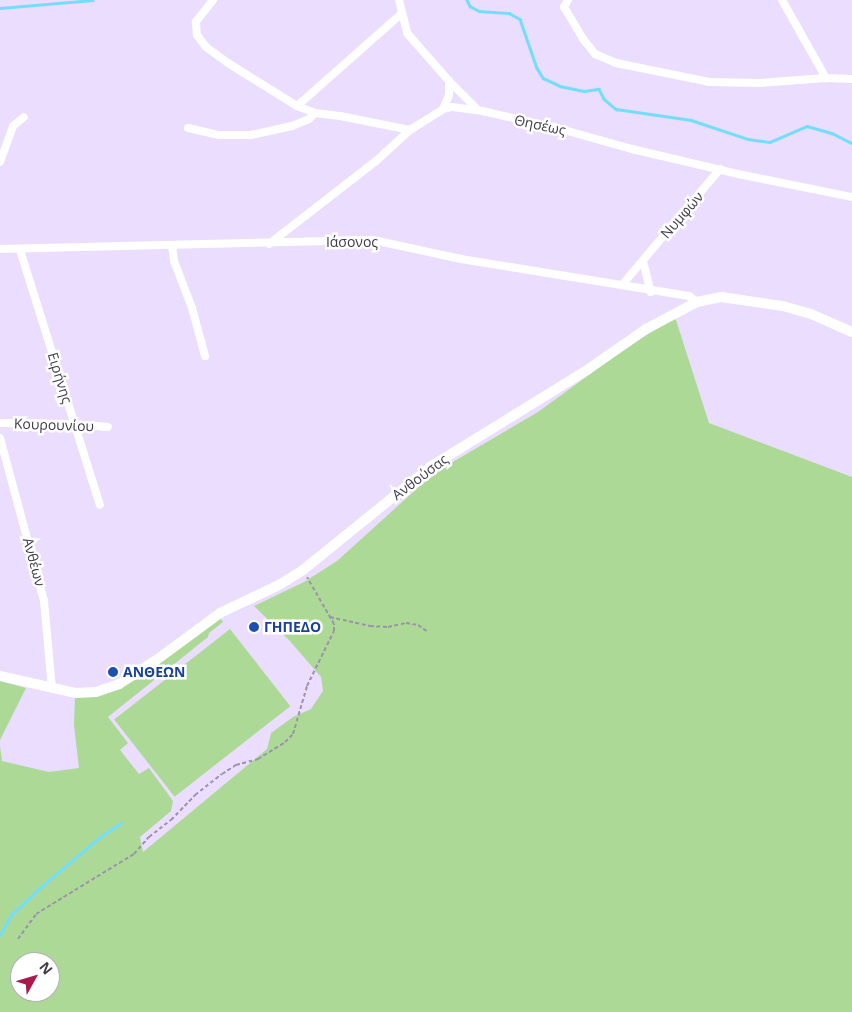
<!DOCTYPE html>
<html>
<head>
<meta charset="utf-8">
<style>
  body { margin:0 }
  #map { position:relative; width:852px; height:1012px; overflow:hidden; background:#eaddfe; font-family:"Open Sans",sans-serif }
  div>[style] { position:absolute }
  .green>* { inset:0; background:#add996; transform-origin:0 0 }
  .stream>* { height:2.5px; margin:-1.25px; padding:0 1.25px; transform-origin:1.25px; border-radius:1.25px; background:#72defb }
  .path>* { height:2px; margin-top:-1px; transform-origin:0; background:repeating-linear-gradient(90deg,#9c92aa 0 4px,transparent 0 6.5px) }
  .minor>* { height:8px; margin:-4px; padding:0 4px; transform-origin:4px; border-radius:4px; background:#fff }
  .tertiary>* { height:10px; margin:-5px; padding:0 5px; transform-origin:5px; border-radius:5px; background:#fff }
  .dots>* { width:14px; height:14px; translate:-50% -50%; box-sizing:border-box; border:2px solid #fff; border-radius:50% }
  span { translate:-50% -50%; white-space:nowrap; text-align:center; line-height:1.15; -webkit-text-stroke:5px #fff; paint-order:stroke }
  .street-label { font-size:14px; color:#3f3a47 }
  .transit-label { font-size:14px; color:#164399; font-weight:700 }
  .left { translate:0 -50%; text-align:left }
  .north { position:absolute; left:10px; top:952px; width:50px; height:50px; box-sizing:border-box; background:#fff; border:1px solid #b2b0b5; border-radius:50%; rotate:51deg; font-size:14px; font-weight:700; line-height:20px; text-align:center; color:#3f3a47 }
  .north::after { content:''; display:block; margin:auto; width:18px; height:22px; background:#ac1a4d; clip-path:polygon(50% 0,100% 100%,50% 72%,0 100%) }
</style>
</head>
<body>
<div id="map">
  <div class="green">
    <i style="clip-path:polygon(evenodd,675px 317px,709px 423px,852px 477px,852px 1012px,0 1012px,0 746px,2px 761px,49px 772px,79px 768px,74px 725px,75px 697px,98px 696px,216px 619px,221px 619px,223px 622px,209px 633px,208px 637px,108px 717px,128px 743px,120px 750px,139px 774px,149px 768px,173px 801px,171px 811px,140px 837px,143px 852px,267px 749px,271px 733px,293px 717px,311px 709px,323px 691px,321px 677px,289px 640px,254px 606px,304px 582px,337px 561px,421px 485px,451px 463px,538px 412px,626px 348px,675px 317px,20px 962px,50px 962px,50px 992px,20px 992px,20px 962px)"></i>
    <i style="left:230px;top:629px;width:98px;height:147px;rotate:52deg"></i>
    <i style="clip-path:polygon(0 681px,26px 688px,0 740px)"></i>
  </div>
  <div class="stream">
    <i style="left:467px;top:0;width:7px;rotate:63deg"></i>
    <i style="left:470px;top:6px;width:10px;rotate:29deg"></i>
    <i style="left:479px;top:11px;width:30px;rotate:4deg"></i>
    <i style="left:509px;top:13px;width:13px;rotate:29deg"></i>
    <i style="left:520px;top:19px;width:52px;rotate:70.9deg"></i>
    <i style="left:537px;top:68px;width:12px;rotate:59deg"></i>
    <i style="left:543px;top:78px;width:19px;rotate:25deg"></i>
    <i style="left:560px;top:86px;width:25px;rotate:12deg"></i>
    <i style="left:584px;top:91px;width:15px;rotate:-8deg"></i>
    <i style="left:599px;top:89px;width:11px;rotate:63deg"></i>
    <i style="left:604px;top:99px;width:16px;rotate:40deg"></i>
    <i style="left:616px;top:109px;width:76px;rotate:8.3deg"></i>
    <i style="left:691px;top:120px;width:60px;rotate:18.4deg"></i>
    <i style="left:748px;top:139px;width:22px;rotate:8deg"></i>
    <i style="left:770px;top:142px;width:40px;rotate:-23.4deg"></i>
    <i style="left:807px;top:126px;width:26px;rotate:16deg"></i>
    <i style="left:832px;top:133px;width:22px;rotate:27deg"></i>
    <i style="left:0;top:8px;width:93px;rotate:-4.9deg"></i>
    <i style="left:0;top:935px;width:23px;rotate:-61deg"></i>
    <i style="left:11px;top:915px;width:42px;rotate:-43.1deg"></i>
    <i style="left:42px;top:886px;width:76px;rotate:-40.2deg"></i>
    <i style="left:100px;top:837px;width:25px;rotate:-34deg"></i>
  </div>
  <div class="path">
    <i style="left:330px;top:617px;width:41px;rotate:12.7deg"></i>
    <i style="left:370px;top:626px;width:18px;rotate:3deg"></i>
    <i style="left:388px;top:627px;width:18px;rotate:-13deg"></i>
    <i style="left:406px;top:623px;width:12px;rotate:9deg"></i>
    <i style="left:418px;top:625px;width:12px;rotate:35deg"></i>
    <i style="left:18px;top:939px;width:31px;rotate:-54deg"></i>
    <i style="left:36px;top:914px;width:115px;rotate:-31.5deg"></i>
    <i style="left:134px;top:854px;width:23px;rotate:-49deg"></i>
    <i style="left:149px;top:837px;width:28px;rotate:-38deg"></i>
    <i style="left:171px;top:820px;width:35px;rotate:-46deg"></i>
    <i style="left:195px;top:795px;width:34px;rotate:-38deg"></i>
    <i style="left:222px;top:774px;width:17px;rotate:-33deg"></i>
    <i style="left:236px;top:765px;width:23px;rotate:-15deg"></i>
    <i style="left:258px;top:759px;width:32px;rotate:-32deg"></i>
    <i style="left:285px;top:742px;width:11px;rotate:-45deg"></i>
    <i style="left:293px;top:734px;width:50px;rotate:-73.7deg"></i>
    <i style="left:307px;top:686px;width:61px;rotate:-63.9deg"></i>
    <i style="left:334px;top:631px;width:7px;rotate:-90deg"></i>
    <i style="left:334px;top:624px;width:54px;rotate:-119.9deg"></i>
  </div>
  <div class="minor">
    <i style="left:213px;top:0;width:28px;rotate:128deg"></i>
    <i style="left:196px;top:22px;width:13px;rotate:86deg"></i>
    <i style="left:197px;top:35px;width:15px;rotate:53deg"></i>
    <i style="left:206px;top:47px;width:27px;rotate:36deg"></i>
    <i style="left:228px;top:63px;width:81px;rotate:31.9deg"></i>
    <i style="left:297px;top:106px;width:19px;rotate:21deg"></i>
    <i style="left:315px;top:113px;width:25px;rotate:7deg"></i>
    <i style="left:340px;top:116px;width:71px;rotate:11.3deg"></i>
    <i style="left:399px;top:0;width:34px;rotate:76deg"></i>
    <i style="left:407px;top:33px;width:64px;rotate:48.8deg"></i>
    <i style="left:449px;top:81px;width:41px;rotate:45deg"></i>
    <i style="left:568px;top:0;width:8px;rotate:120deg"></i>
    <i style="left:564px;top:7px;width:37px;rotate:59deg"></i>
    <i style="left:583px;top:39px;width:19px;rotate:51deg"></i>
    <i style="left:595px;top:54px;width:23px;rotate:23deg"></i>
    <i style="left:616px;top:63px;width:95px;rotate:11.5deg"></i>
    <i style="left:709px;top:82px;width:51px;rotate:1.1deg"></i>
    <i style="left:760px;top:83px;width:66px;rotate:-4.3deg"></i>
    <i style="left:826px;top:78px;width:26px;rotate:2deg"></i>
    <i style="left:782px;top:0;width:90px;rotate:60.6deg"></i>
    <i style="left:297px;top:106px;width:139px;rotate:-41.5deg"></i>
    <i style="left:443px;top:109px;width:15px;rotate:-67deg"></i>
    <i style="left:449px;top:95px;width:14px;rotate:-90deg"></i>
    <i style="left:188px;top:128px;width:32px;rotate:13deg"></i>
    <i style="left:219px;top:135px;width:32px"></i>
    <i style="left:251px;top:135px;width:42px;rotate:-12.4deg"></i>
    <i style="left:292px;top:126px;width:18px;rotate:-22deg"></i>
    <i style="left:309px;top:119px;width:8px;rotate:-45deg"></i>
    <i style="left:0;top:162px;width:38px;rotate:-70deg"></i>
    <i style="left:13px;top:126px;width:14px;rotate:-39deg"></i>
    <i style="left:269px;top:244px;width:135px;rotate:-37.8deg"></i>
    <i style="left:376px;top:161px;width:46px;rotate:-42.4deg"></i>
    <i style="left:410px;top:130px;width:39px;rotate:-32deg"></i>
    <i style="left:443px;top:109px;width:9px;rotate:-13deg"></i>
    <i style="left:452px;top:107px;width:26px;rotate:7deg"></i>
    <i style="left:478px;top:110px;width:88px;rotate:13.1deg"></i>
    <i style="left:564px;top:130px;width:71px;rotate:15.6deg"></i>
    <i style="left:632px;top:149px;width:114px;rotate:13.2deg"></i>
    <i style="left:743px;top:175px;width:111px;rotate:11.4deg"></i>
    <i style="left:172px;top:246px;width:15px;rotate:82deg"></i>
    <i style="left:174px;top:261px;width:50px;rotate:69deg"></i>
    <i style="left:192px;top:308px;width:50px;rotate:74.8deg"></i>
    <i style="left:0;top:249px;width:373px;rotate:-1.4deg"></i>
    <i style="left:373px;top:240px;width:90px;rotate:12.2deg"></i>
    <i style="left:461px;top:259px;width:231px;rotate:9.2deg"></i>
    <i style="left:689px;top:296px;width:10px;rotate:37deg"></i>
    <i style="left:20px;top:250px;width:267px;rotate:72.6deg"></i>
    <i style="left:643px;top:261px;width:32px;rotate:76deg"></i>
    <i style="left:622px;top:285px;width:152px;rotate:-49.8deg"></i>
    <i style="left:0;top:423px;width:74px;rotate:0.8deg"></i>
    <i style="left:74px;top:424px;width:34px;rotate:5deg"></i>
    <i style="left:0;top:438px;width:169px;rotate:74.9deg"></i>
    <i style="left:44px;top:601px;width:88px;rotate:84.8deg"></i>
  </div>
  <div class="tertiary">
    <i style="left:0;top:676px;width:78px;rotate:12.6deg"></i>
    <i style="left:76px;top:693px;width:20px;rotate:-3deg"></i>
    <i style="left:96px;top:692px;width:24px;rotate:-19deg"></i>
    <i style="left:119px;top:684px;width:43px;rotate:-32.6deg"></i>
    <i style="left:155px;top:661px;width:81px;rotate:-36.4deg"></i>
    <i style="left:220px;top:613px;width:65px;rotate:-25.4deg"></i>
    <i style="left:279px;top:585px;width:28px;rotate:-32deg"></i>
    <i style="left:303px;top:570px;width:164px;rotate:-39deg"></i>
    <i style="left:430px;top:467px;width:185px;rotate:-31.7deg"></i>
    <i style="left:587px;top:370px;width:72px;rotate:-34.8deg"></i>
    <i style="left:646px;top:329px;width:58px;rotate:-27.9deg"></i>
    <i style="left:697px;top:302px;width:25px;rotate:-12deg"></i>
    <i style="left:721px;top:297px;width:63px;rotate:8.3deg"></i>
    <i style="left:783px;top:306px;width:29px;rotate:16deg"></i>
    <i style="left:811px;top:314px;width:45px;rotate:23.7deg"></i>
  </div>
  <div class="dots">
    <i style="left:254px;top:627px;background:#1a4fb4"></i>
    <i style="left:113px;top:672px;background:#1a4fb4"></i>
  </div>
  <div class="street-label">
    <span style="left:540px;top:125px;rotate:12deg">Θησέως</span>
    <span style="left:682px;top:215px;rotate:-49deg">Νυμφών</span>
    <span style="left:352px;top:242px">Ιάσονος</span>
    <span style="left:60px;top:378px;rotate:73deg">Ειρήνης</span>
    <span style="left:54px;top:425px;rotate:2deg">Κουρουνίου</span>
    <span style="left:420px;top:477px;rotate:-37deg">Ανθούσας</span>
    <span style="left:34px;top:562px;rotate:75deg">Ανθέων</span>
  </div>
  <div class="transit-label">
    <span class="left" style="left:264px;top:627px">ΓΗΠΕΔΟ</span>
    <span class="left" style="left:123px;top:672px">ΑΝΘΕΩΝ</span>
  </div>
  <div class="north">N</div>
</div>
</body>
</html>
